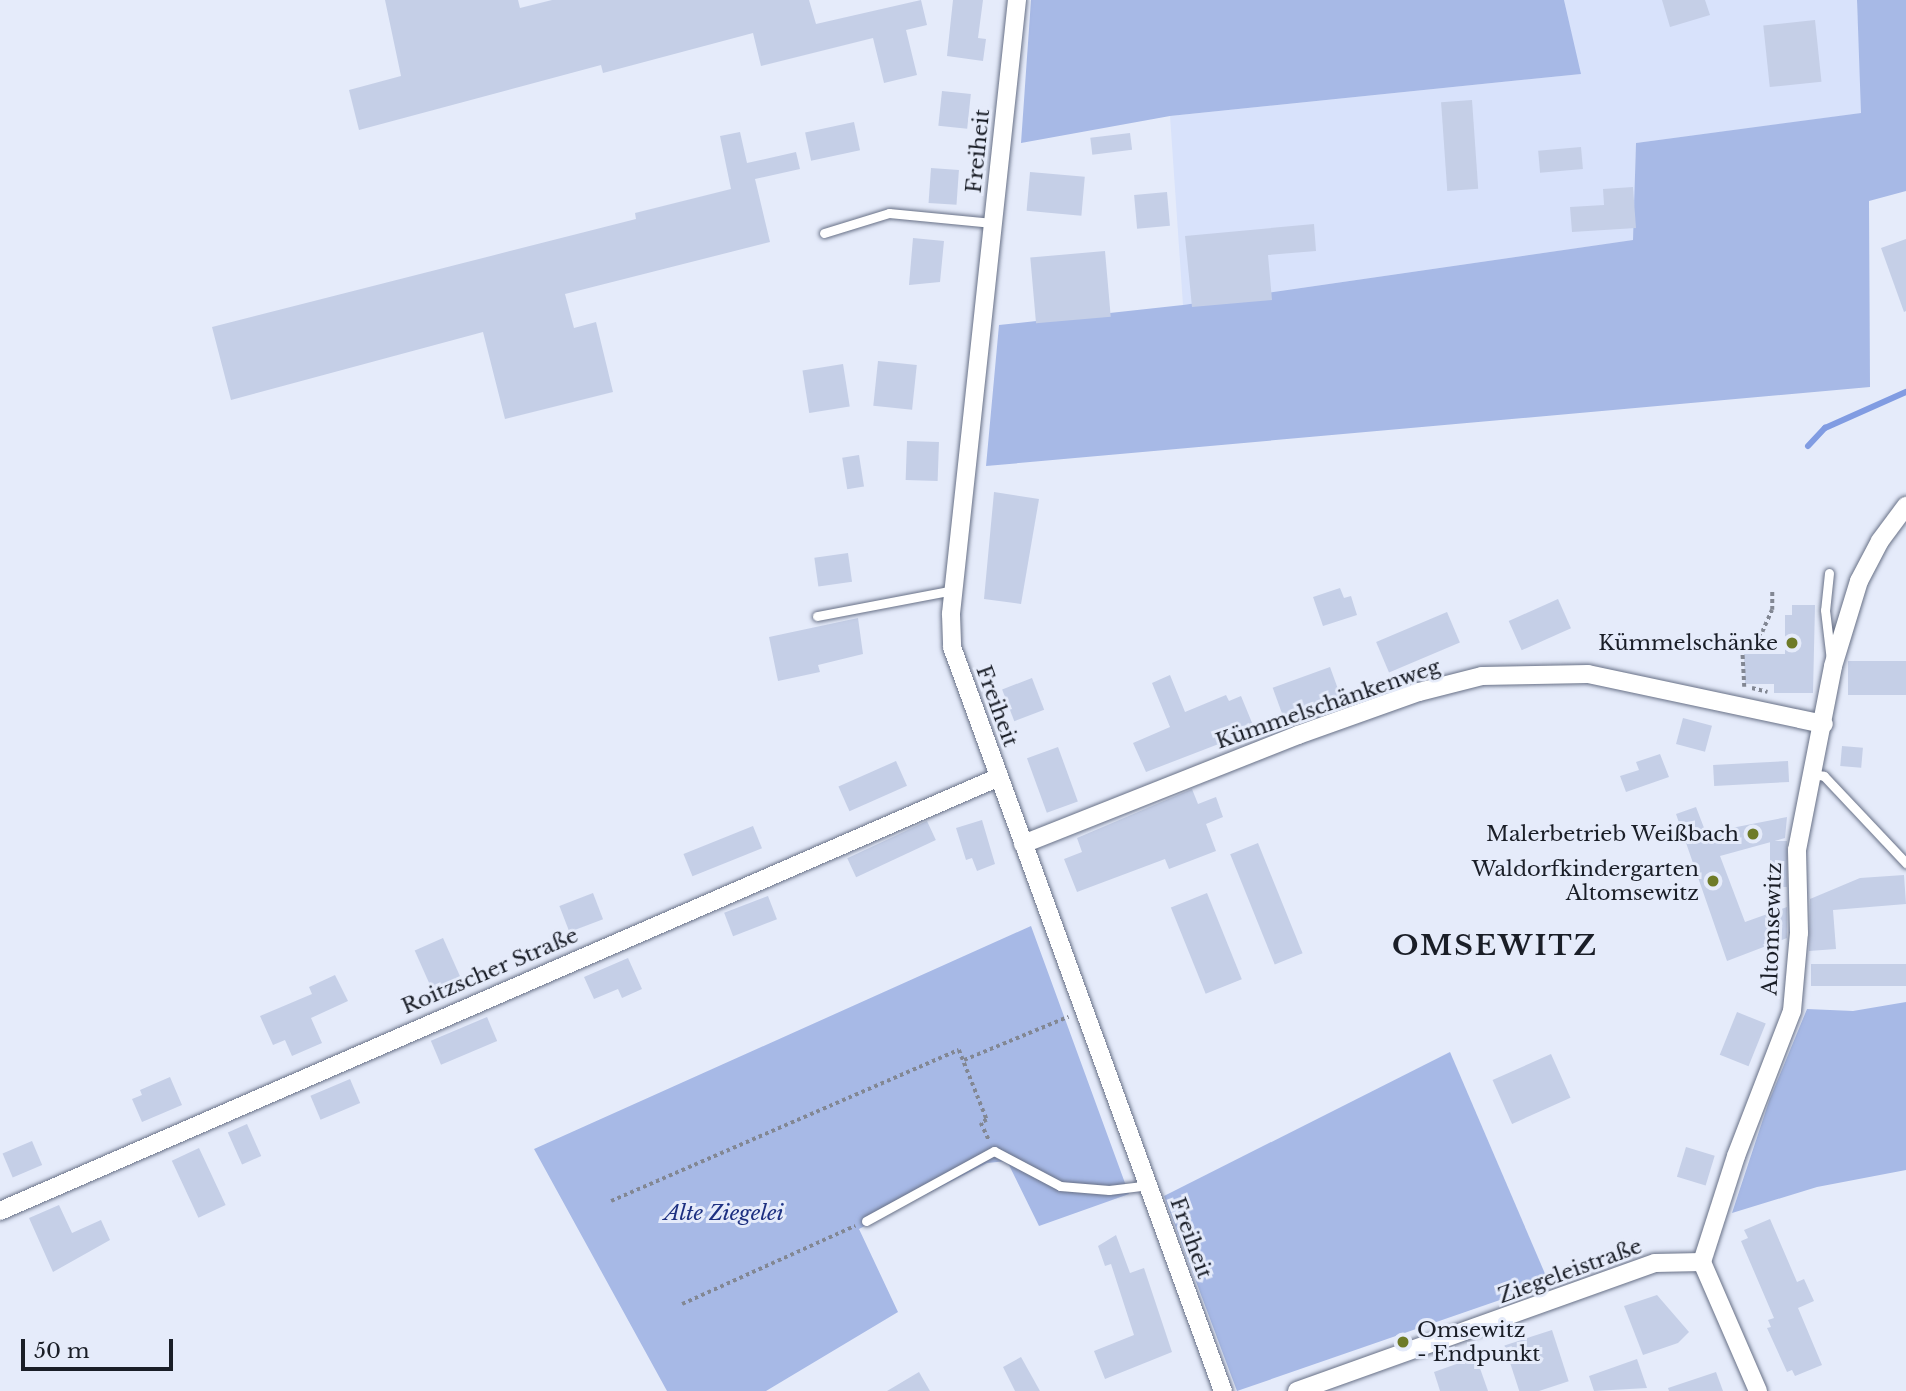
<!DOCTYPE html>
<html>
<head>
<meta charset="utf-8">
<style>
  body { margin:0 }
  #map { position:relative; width:1906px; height:1391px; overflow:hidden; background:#e5ebfa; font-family:"Libre Baskerville",serif }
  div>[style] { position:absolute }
  .built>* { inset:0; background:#d8e2fb }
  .green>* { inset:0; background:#a7b9e6 }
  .stream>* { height:6px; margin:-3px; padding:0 3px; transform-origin:3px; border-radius:3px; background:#819ce2 }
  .building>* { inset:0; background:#c5cfe7; transform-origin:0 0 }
  .path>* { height:3.5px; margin-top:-1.75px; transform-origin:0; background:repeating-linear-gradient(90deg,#828793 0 3.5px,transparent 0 7px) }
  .roads { filter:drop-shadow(0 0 2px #677086) drop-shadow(0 0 2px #677086) }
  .service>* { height:9px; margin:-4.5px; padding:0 4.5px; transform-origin:4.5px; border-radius:4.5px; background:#fff }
  .minor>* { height:18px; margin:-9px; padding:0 9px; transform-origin:9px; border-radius:9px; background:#fff }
  .dots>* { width:19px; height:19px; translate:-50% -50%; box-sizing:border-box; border:4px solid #e5ebfa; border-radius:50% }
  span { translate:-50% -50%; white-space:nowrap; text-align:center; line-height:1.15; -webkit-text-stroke:6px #e5ebfa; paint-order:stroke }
  .street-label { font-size:21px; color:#1a1e27 }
  .poi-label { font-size:21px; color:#1a1e27 }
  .right { translate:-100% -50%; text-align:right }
  .left { translate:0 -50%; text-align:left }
  .park-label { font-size:21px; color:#1d3081; font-style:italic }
  .district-label { font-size:28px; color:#1a1e27; font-weight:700; letter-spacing:2px }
  .scale { position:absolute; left:21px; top:1339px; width:152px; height:32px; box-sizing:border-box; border:4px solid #1a1e27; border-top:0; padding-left:9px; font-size:21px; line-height:24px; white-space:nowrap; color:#1a1e27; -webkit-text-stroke:5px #e5ebfa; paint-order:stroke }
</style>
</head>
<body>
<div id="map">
  <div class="built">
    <i style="clip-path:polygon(1564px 0,1857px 0,1862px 113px,1636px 143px,1634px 240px,1183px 305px,1170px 116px,1580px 74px)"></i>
  </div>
  <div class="green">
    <i style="clip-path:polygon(1031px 0,1564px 0,1581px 74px,1170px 116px,1021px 143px)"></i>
    <i style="clip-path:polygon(1857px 0,1906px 0,1906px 191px,1869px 201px,1870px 387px,986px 466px,999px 325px,1183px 305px,1633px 240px,1636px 143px,1861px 113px)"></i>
    <i style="clip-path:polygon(1031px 926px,1129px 1194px,1039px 1226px,1007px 1161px,987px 1163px,859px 1229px,898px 1312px,766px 1391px,667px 1391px,534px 1149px)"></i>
    <i style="clip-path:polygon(1906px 1002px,1906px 1170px,1817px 1187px,1732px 1213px,1769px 1101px,1807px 1009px,1853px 1011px)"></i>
    <i style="clip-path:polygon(1450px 1052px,1549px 1283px,1237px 1391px,1164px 1196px)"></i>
  </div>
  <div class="stream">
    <i style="left:1808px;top:446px;width:25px;rotate:-47deg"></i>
    <i style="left:1825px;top:428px;width:89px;rotate:-24deg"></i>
  </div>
  <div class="building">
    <i style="clip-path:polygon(385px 0,518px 0,520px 8px,552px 0,809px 0,816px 24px,921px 0,927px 25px,906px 30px,917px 75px,884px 83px,873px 38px,761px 66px,753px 33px,603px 73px,601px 65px,359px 130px,349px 90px,401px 76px)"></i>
    <i style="clip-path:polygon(953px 0,983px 0,978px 38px,986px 39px,983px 61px,947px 56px)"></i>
    <i style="clip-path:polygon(1662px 0,1705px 0,1710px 15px,1670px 27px)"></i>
    <i style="left:1815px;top:20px;width:62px;height:52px;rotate:84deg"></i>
    <i style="left:942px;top:91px;width:29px;height:35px;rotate:6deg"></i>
    <i style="left:1472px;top:100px;width:89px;height:31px;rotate:86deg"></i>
    <i style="left:854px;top:122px;width:29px;height:50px;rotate:78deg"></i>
    <i style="clip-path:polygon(740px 132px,747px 163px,796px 152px,800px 169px,755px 179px,770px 242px,565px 294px,574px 328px,596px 322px,613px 392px,505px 419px,483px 332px,231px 400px,212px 327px,636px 219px,635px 213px,731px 189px,720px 136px)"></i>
    <i style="left:1130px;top:133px;width:17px;height:40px;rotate:83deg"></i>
    <i style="left:1581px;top:147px;width:22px;height:43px;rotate:85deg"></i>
    <i style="left:931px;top:168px;width:28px;height:35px;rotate:4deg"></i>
    <i style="left:1030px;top:172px;width:55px;height:39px;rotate:5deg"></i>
    <i style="clip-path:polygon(1633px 187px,1636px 228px,1572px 232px,1570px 207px,1604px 205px,1603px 189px)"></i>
    <i style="left:1167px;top:192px;width:34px;height:33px;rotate:85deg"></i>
    <i style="clip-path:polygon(1314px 224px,1316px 251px,1268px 255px,1272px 300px,1192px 307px,1185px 236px)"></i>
    <i style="clip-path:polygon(913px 238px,944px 241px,940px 282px,909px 285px)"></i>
    <i style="clip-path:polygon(1906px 239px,1906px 311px,1904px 312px,1881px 248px)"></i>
    <i style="left:1105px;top:251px;width:66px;height:75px;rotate:85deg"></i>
    <i style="left:878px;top:361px;width:39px;height:45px;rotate:6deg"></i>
    <i style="left:843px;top:364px;width:43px;height:41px;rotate:81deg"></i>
    <i style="left:907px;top:441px;width:32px;height:39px;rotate:2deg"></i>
    <i style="left:859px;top:455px;width:32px;height:17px;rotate:81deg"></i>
    <i style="clip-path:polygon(994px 492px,1039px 499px,1021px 604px,984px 599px)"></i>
    <i style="left:848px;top:553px;width:29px;height:34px;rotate:82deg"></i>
    <i style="clip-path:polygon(1340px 588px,1344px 598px,1351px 596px,1357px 615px,1323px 626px,1313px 597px)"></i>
    <i style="left:1558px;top:599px;width:32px;height:54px;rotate:66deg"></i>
    <i style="clip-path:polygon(1792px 605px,1815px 605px,1813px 693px,1774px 693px,1774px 684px,1745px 684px,1744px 654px,1785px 654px,1785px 615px,1792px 615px)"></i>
    <i style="left:1447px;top:612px;width:33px;height:77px;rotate:67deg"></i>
    <i style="clip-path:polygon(858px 618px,863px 654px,818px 665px,820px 672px,778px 681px,769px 637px)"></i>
    <i style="left:1906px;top:661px;width:34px;height:58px;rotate:90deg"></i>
    <i style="left:1330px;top:667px;width:30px;height:61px;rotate:70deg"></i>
    <i style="clip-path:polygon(1170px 675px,1185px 712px,1226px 695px,1229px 701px,1241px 696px,1255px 730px,1146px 772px,1133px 743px,1170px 727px,1152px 683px)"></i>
    <i style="left:1032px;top:678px;width:34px;height:32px;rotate:69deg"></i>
    <i style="left:1683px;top:718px;width:30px;height:27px;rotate:15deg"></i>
    <i style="left:1842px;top:746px;width:21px;height:20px;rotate:5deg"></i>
    <i style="left:1058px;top:747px;width:58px;height:33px;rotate:70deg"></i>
    <i style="clip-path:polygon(1660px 754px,1669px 777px,1626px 792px,1620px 776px,1639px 770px,1636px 762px)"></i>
    <i style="left:896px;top:761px;width:27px;height:63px;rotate:66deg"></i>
    <i style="left:1788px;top:761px;width:21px;height:75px;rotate:87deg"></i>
    <i style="clip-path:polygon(1192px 789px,1198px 804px,1216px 797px,1223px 817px,1206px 824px,1216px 851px,1169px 869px,1165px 859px,1077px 892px,1064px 859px,1082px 852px,1077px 838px)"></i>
    <i style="clip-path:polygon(1696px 807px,1706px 833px,1787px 817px,1785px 838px,1720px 856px,1745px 922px,1787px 907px,1787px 938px,1727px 961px,1676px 814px)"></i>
    <i style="clip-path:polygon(982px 820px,995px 864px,977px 871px,972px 858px,966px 860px,956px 828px)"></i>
    <i style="left:927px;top:821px;width:21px;height:88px;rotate:65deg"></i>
    <i style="left:753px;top:826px;width:24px;height:75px;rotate:68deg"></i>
    <i style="left:1787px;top:841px;width:46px;height:17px;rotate:90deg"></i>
    <i style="left:1258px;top:843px;width:119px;height:30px;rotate:68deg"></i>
    <i style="clip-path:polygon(1904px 875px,1906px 904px,1833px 910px,1836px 949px,1809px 951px,1810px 899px,1860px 878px)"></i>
    <i style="left:593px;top:893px;width:28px;height:36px;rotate:69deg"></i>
    <i style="left:1207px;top:893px;width:93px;height:39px;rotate:68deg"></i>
    <i style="left:768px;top:896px;width:25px;height:47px;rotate:69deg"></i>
    <i style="left:443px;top:938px;width:47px;height:31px;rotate:66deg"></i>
    <i style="clip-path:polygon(628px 958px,642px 989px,622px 998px,618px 989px,594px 999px,584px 977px)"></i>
    <i style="left:1906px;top:964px;width:22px;height:95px;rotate:90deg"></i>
    <i style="clip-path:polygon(335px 975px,348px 1001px,311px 1018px,322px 1043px,292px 1056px,285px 1040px,273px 1045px,260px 1016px,312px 994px,309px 987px)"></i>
    <i style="left:1737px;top:1012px;width:31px;height:46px;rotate:22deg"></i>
    <i style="left:487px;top:1017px;width:26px;height:61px;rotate:67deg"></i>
    <i style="left:1551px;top:1054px;width:48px;height:64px;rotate:66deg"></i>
    <i style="clip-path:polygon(170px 1077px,182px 1105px,142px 1122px,132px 1099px,142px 1095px,140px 1090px)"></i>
    <i style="left:350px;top:1079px;width:26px;height:43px;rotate:67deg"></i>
    <i style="left:247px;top:1124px;width:35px;height:21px;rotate:66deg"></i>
    <i style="left:32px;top:1141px;width:26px;height:32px;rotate:67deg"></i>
    <i style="left:1686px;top:1147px;width:30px;height:31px;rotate:17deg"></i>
    <i style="left:199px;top:1148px;width:63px;height:30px;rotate:65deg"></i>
    <i style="clip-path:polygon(59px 1205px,72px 1233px,101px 1220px,110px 1240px,53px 1272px,29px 1218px)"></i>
    <i style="clip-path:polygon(1770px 1219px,1797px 1282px,1804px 1279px,1814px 1301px,1798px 1308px,1822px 1365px,1795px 1376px,1792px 1370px,1787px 1372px,1767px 1328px,1771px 1327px,1768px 1320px,1774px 1318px,1741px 1241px,1748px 1238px,1744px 1230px)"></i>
    <i style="clip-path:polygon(1116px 1235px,1130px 1273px,1144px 1268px,1172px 1352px,1105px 1379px,1094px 1351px,1134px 1335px,1111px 1264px,1105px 1266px,1098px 1246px)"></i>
    <i style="clip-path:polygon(1657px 1295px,1689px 1332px,1678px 1343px,1643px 1355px,1624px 1306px)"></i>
    <i style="left:1552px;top:1330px;width:54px;height:50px;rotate:72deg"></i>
    <i style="clip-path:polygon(1021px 1357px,1040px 1391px,1015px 1391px,1003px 1367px)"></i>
    <i style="clip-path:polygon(1476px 1357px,1488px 1391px,1440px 1391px,1434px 1372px)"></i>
    <i style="clip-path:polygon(1637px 1359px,1647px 1388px,1594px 1391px,1589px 1376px)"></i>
    <i style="clip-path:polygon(919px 1372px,930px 1391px,887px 1391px)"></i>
    <i style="clip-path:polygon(1716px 1372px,1723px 1391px,1669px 1391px,1668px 1388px)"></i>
  </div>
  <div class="path">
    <i style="left:1744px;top:687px;width:38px;rotate:-93deg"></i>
    <i style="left:1742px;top:649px;width:26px;rotate:-40deg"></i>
    <i style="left:1762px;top:632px;width:24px;rotate:-66deg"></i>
    <i style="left:1772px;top:610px;width:18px;rotate:-90deg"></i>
    <i style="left:1752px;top:688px;width:16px;rotate:14deg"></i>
    <i style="left:964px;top:1060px;width:113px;rotate:-22.5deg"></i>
    <i style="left:611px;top:1201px;width:379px;rotate:-23.5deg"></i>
    <i style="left:959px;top:1050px;width:75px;rotate:68.2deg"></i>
    <i style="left:987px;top:1120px;width:7px;rotate:153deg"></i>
    <i style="left:981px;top:1123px;width:19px;rotate:65deg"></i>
    <i style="left:682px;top:1304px;width:190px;rotate:-24.3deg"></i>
  </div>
  <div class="roads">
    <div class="service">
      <i style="left:824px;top:233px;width:68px;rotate:-17.1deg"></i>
      <i style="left:889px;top:213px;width:104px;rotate:5.5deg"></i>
      <i style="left:1829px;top:573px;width:37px;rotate:96deg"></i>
      <i style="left:1825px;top:610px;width:50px;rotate:83.2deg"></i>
      <i style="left:817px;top:616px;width:138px;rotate:-10.8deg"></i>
      <i style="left:1813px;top:774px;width:11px;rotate:10deg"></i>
      <i style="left:1824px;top:776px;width:120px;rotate:46.7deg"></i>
      <i style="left:866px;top:1221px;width:146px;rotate:-28.7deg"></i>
      <i style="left:994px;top:1151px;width:75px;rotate:27.9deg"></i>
      <i style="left:1060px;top:1186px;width:49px;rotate:4.7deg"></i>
      <i style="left:1109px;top:1190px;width:38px;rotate:-7deg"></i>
    </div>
    <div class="minor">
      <i style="left:1017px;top:0;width:618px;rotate:96.14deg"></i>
      <i style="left:951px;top:614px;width:33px;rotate:88deg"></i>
      <i style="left:952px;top:647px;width:792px;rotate:69.99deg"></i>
      <i style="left:1023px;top:844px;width:296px;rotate:-21.6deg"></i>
      <i style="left:1298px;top:735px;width:128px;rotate:-19.6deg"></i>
      <i style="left:1419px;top:692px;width:65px;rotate:-14.3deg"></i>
      <i style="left:1482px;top:676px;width:106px;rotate:-1.1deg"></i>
      <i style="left:1588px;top:674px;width:241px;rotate:12deg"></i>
      <i style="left:0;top:1211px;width:1089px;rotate:-23.48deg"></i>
      <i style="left:1297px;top:1391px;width:380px;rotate:-19.7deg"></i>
      <i style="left:1655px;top:1263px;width:47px;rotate:-1.2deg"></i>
      <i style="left:1758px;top:1391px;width:141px;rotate:-113.5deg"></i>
      <i style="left:1702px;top:1262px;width:111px;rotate:-72.2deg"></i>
      <i style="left:1736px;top:1156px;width:155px;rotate:-68.9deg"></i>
      <i style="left:1792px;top:1011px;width:78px;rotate:-84.9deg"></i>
      <i style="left:1799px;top:933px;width:83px;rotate:-91.4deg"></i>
      <i style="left:1797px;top:850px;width:187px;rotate:-78.9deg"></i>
      <i style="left:1833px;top:666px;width:89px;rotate:-73deg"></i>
      <i style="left:1859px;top:581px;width:45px;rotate:-62.3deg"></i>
      <i style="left:1880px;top:541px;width:44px;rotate:-53.4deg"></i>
    </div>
  </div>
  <div class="dots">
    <i style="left:1792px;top:643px;background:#6e7b28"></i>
    <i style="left:1753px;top:834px;background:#6e7b28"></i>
    <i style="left:1713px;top:881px;background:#6e7b28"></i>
    <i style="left:1403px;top:1342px;background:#6e7b28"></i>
  </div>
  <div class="street-label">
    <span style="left:978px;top:151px;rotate:-84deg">Freiheit</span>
    <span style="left:1328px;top:704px;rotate:-19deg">Kümmelschänkenweg</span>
    <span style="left:997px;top:706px;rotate:70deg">Freiheit</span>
    <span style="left:1772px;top:929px;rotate:-88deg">Altomsewitz</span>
    <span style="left:490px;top:971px;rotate:-23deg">Roitzscher Straße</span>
    <span style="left:1191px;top:1238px;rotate:70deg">Freiheit</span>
    <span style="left:1570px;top:1271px;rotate:-20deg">Ziegeleistraße</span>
  </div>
  <div class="poi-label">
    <span class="right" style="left:1778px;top:643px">Kümmelschänke</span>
    <span class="right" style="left:1739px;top:834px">Malerbetrieb Weißbach</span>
    <span class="right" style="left:1699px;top:881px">Waldorfkindergarten<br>Altomsewitz</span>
    <span class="left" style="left:1417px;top:1342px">Omsewitz<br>- Endpunkt</span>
  </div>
  <div class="park-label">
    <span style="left:724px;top:1213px">Alte Ziegelei</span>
  </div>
  <div class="district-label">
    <span style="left:1495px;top:946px">OMSEWITZ</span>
  </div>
  <div class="scale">50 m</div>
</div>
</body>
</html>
